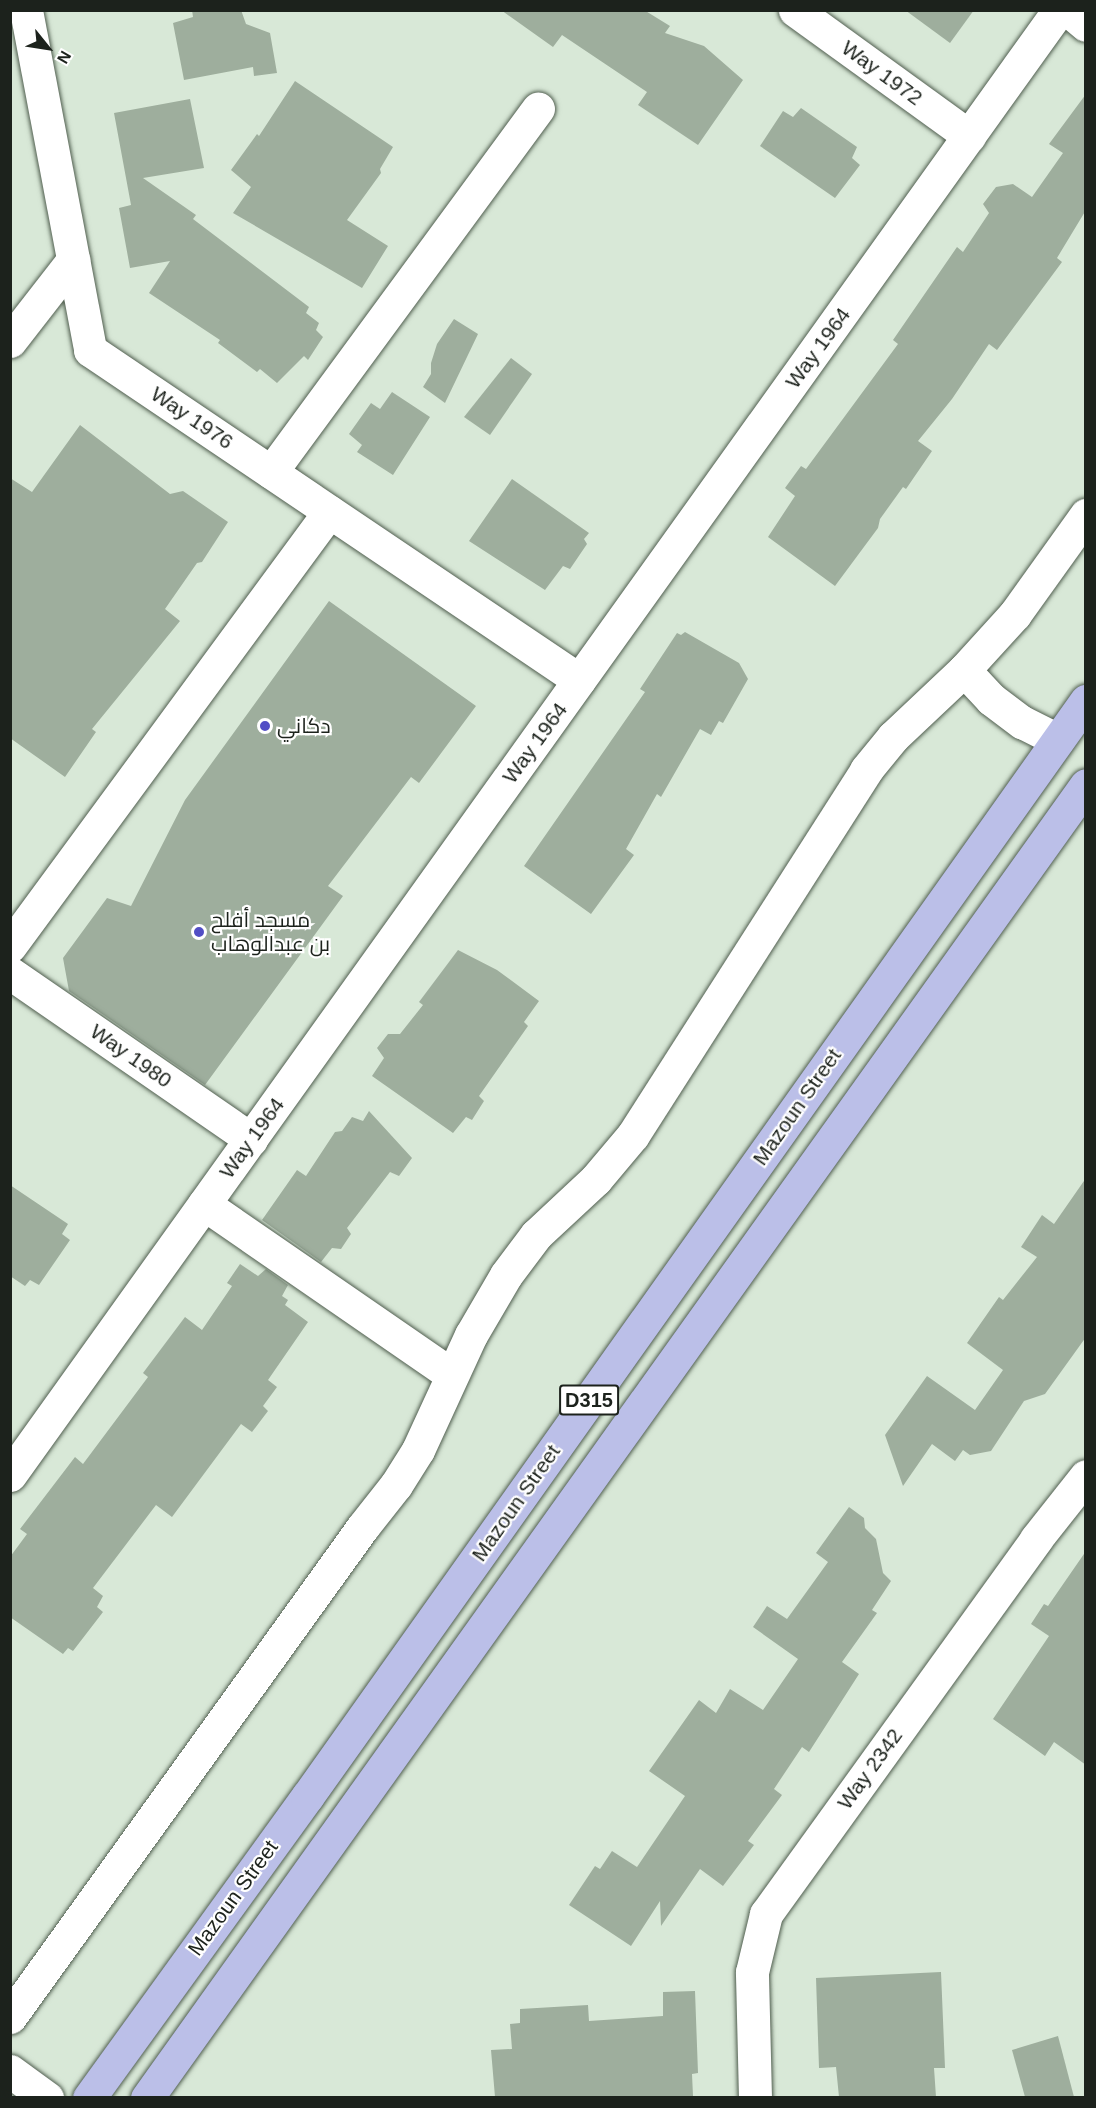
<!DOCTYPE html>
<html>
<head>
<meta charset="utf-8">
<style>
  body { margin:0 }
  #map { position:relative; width:1096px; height:2108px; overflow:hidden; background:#d8e8d7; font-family:Helvetica,Cairo,sans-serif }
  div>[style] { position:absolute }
  .building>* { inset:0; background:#9eae9d }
  .roads { filter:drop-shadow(0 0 2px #505e4f) drop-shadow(0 0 2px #505e4f) }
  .minor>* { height:33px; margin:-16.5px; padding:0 16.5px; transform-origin:16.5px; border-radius:16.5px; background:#fff }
  .major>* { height:33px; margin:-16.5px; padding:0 16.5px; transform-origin:16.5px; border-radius:16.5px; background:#bbbfe8 }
  .dots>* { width:16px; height:16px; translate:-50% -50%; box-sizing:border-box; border:3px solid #fff; border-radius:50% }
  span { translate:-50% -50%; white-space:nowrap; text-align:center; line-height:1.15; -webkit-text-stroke:4.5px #fff; paint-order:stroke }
  .shield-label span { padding:2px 4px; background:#fff; border:2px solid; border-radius:4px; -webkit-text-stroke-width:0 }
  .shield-label { font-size:20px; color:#1c221c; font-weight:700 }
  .street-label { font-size:21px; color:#1c221c }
  .poi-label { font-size:21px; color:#1c221c }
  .left { translate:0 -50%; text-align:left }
  .frame { position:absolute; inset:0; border:12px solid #1c221c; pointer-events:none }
  .north { position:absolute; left:18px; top:18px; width:60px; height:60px; -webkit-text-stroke:4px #fff; paint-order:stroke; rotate:120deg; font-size:16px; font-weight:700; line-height:24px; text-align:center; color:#1c221c }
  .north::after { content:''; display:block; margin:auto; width:21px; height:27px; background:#1c221c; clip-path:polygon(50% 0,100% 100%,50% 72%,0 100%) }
</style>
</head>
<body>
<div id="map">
  <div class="building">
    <i style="clip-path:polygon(192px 10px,241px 10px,246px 24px,270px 33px,277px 73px,254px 76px,253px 67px,184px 80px,173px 23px,193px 17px)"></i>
    <i style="clip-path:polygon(501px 10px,644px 10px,670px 26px,665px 33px,704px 46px,743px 80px,698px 145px,638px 105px,647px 92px,562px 35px,553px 47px)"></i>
    <i style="clip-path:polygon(905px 10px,974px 10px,950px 43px)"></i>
    <i style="clip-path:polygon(295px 81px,393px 147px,380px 169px,381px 173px,347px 220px,388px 246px,362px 288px,233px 213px,251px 187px,231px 170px,257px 134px,259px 136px)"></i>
    <i style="clip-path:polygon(1086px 94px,1086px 210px,1057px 258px,1062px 262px,997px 350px,989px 344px,952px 399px,918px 441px,932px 451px,906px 489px,903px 487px,880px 519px,878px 528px,835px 586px,768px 537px,795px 496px,785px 488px,801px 466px,806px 469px,898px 344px,893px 340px,957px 247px,963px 252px,989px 213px,983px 204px,996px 187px,1013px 184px,1032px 197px,1063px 153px,1049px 144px)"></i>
    <i style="clip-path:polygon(190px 99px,204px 168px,143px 178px,196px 215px,193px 219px,309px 307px,306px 313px,319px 323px,316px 330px,323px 337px,308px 360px,304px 356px,277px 383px,260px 369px,257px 372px,218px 343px,220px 340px,149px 293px,170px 261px,130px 268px,119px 208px,131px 205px,114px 113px)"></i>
    <i style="clip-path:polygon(801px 108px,857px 147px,852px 158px,860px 165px,835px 198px,760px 146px,783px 111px,793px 117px)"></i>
    <i style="clip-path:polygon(454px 319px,478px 334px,445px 403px,423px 387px,431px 374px,431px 363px,437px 344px)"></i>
    <i style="clip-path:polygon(511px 358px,532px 374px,490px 435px,464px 417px)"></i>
    <i style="clip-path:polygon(392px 392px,430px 417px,393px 475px,357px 452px,362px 445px,349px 434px,371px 403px,380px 409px)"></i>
    <i style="clip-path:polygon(80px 425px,170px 494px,183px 491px,228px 522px,202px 562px,197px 563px,165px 609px,180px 621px,92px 729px,96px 732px,65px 777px,10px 738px,10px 478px,32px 492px)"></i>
    <i style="clip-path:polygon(512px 479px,589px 533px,584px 539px,587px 544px,570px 569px,563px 566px,545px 590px,469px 541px)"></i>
    <i style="clip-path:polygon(329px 601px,476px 706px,419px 783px,411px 777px,328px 886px,343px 896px,205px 1085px,69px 991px,63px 958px,107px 898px,131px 906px,185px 800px)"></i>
    <i style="clip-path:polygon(685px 632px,739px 663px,748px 679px,723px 723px,719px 721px,711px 735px,700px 729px,661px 797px,657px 794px,626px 849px,634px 855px,591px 914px,524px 866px,645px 692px,640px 689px,677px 633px,681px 635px)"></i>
    <i style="clip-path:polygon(458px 950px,497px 970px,539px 1001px,524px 1022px,528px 1026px,479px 1096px,484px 1101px,472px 1120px,466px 1117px,453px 1133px,372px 1076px,384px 1058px,377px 1048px,388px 1034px,400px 1034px,423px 1005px,419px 1002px)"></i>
    <i style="clip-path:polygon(369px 1111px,412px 1158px,399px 1176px,390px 1172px,347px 1228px,351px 1234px,341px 1249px,332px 1248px,321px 1262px,262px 1220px,297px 1170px,306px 1176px,335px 1132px,342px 1131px,352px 1117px,363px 1121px)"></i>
    <i style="clip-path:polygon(1086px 1178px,1086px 1337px,1045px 1394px,1024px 1401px,991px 1451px,970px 1455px,963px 1450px,955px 1461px,932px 1444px,903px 1486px,885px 1435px,927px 1376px,975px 1410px,1003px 1370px,967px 1343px,999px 1297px,1003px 1300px,1037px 1257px,1021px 1247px,1042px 1215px,1054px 1224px)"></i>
    <i style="clip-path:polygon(10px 1185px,68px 1224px,62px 1234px,70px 1240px,39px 1285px,30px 1280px,25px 1286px,10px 1276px)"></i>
    <i style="clip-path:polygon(240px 1264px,258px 1276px,266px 1269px,288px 1285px,282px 1296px,288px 1300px,285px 1305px,308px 1322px,268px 1380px,277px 1387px,263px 1406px,268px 1411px,252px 1432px,241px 1424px,172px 1517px,156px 1505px,93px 1588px,103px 1596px,97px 1607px,103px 1612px,73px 1651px,68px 1648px,63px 1654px,10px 1617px,10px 1557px,27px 1534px,20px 1529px,75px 1457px,83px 1464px,148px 1377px,143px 1373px,185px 1317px,202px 1330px,232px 1286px,227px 1283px)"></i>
    <i style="clip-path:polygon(849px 1507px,864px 1518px,865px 1528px,876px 1539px,883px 1573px,891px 1581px,872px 1610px,877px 1613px,842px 1662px,859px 1674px,809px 1752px,802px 1747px,774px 1789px,782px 1795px,748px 1841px,754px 1845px,723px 1886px,700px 1869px,661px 1926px,660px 1901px,631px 1946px,569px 1905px,595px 1866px,600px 1869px,612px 1851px,637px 1867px,685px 1796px,649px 1771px,699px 1700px,716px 1713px,730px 1689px,763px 1710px,798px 1659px,753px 1627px,767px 1606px,787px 1619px,828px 1562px,816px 1553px)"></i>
    <i style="clip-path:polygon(1086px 1551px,1086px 1765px,1054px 1742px,1045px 1756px,993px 1719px,1049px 1636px,1031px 1624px,1044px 1604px,1048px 1606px)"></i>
    <i style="clip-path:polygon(941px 1972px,945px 2068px,934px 2068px,936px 2097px,839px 2097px,836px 2067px,819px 2068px,816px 1978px)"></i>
    <i style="clip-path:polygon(695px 1991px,698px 2073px,692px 2074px,693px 2096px,495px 2097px,491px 2050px,512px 2049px,510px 2024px,520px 2023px,520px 2009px,588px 2005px,589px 2021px,663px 2016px,663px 1992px)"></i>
    <i style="clip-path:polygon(1058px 2036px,1074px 2097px,1025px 2097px,1012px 2050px)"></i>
  </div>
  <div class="roads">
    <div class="minor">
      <i style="left:26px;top:10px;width:346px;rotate:79.3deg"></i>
      <i style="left:90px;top:350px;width:590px;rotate:34.01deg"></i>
      <i style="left:795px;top:10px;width:215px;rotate:35.9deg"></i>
      <i style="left:1068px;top:10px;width:23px;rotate:40deg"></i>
      <i style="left:10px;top:341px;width:103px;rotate:-52.1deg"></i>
      <i style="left:271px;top:472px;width:451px;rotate:-53.7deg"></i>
      <i style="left:964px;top:670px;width:40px;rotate:47deg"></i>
      <i style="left:991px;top:699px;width:39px;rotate:37deg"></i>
      <i style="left:1022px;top:722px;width:40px;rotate:26.6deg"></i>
      <i style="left:10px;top:946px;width:539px;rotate:-53.68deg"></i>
      <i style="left:10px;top:973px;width:293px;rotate:34.6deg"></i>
      <i style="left:204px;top:1204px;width:301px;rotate:34.6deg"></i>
      <i style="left:10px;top:1475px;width:1802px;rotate:-54.4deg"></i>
      <i style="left:10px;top:2017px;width:603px;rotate:-54.25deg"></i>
      <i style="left:362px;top:1528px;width:55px;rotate:-51.7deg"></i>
      <i style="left:396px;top:1485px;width:41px;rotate:-57.8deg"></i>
      <i style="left:418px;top:1450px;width:127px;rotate:-65.3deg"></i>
      <i style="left:471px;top:1335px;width:69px;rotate:-59.7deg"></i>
      <i style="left:506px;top:1275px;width:50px;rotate:-53.1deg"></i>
      <i style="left:536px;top:1235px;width:82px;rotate:-43deg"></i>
      <i style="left:596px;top:1179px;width:57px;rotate:-49.9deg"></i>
      <i style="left:633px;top:1135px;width:433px;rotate:-57.4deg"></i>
      <i style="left:866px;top:770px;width:43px;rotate:-50.7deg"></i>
      <i style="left:893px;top:737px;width:98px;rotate:-43.3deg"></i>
      <i style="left:964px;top:670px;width:76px;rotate:-47.7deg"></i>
      <i style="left:1015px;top:614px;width:122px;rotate:-54.4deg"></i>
      <i style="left:10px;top:2071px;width:46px;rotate:36.1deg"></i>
      <i style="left:755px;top:2098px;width:126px;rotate:-91.4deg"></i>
      <i style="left:752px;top:1972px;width:60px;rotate:-76.4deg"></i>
      <i style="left:766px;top:1914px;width:462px;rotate:-54.2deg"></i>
      <i style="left:1036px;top:1539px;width:80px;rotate:-51.6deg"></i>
    </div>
    <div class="major">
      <i style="left:89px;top:2098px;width:372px;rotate:-54.1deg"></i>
      <i style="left:307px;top:1797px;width:1345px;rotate:-54.6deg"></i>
      <i style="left:147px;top:2098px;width:1614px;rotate:-54.43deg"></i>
    </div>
  </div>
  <div class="dots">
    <i style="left:265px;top:726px;background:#524ec5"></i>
    <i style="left:199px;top:932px;background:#524ec5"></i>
  </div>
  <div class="shield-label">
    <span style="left:589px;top:1400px">D315</span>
  </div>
  <div class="street-label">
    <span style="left:882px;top:73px;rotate:36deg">Way 1972</span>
    <span style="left:818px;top:348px;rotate:-54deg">Way 1964</span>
    <span style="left:192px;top:418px;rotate:34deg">Way 1976</span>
    <span style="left:535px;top:743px;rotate:-54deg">Way 1964</span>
    <span style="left:131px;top:1056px;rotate:35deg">Way 1980</span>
    <span style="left:797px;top:1107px;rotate:-55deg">Mazoun Street</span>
    <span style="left:252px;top:1138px;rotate:-54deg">Way 1964</span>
    <span style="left:516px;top:1503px;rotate:-55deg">Mazoun Street</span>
    <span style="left:870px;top:1769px;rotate:-54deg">Way 2342</span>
    <span style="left:233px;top:1898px;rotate:-54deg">Mazoun Street</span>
  </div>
  <div class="poi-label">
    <span class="left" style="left:277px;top:726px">دكاني</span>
    <span class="left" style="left:211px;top:932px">مسجد أفلح<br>بن عبدالوهاب</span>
  </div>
  <div class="frame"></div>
  <div class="north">N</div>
</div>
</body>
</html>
